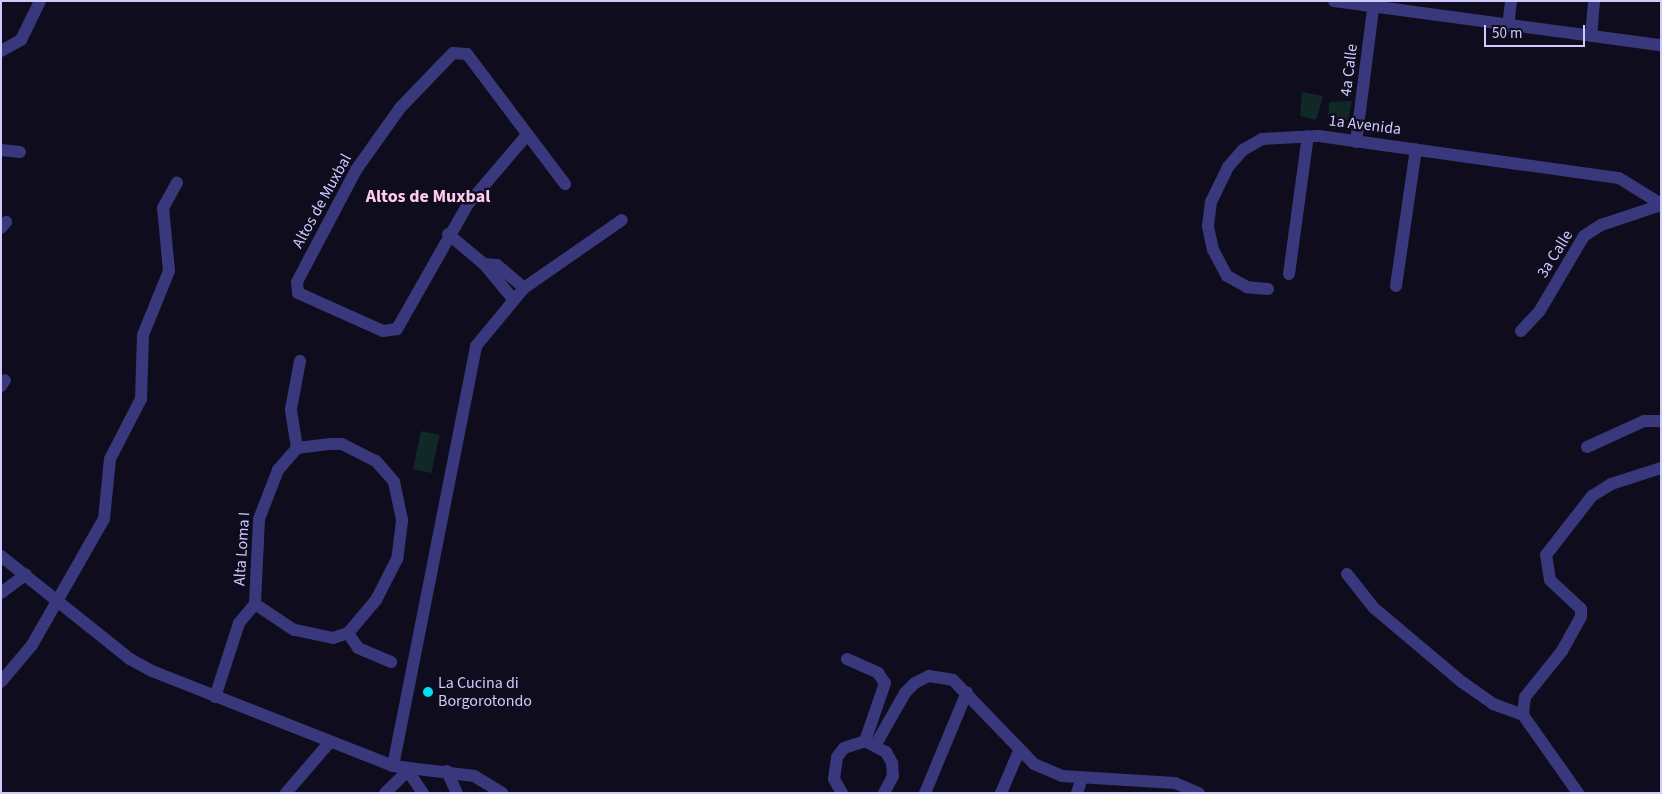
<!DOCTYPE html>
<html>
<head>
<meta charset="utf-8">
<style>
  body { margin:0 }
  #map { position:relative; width:1662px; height:794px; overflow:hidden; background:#0f0c1e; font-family:"Source Sans 3",sans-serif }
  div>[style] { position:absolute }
  .green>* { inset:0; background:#102826; transform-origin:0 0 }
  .minor>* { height:12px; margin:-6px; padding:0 6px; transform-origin:6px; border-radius:6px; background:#39387c }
  .dots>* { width:14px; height:14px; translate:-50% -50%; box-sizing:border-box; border:2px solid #0f0c1e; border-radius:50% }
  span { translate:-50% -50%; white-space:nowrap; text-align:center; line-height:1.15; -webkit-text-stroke:4.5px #0f0c1e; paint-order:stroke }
  .street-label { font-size:16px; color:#cfcafe }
  .poi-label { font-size:16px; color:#cfcafe }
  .left { translate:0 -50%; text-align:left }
  .neighbourhood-label { font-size:18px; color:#fecced; font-weight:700 }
  .frame { position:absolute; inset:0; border:2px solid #cfcafe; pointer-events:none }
  .scale { position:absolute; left:1484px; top:25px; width:101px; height:22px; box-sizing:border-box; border:2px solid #cfcafe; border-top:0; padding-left:6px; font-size:15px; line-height:18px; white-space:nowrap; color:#cfcafe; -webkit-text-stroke:4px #0f0c1e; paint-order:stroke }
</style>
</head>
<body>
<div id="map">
  <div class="green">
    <i style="clip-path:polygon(1302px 92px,1323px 96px,1316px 120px,1300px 116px)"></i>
    <i style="clip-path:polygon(1352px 101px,1348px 120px,1328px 118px,1329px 102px)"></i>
    <i style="left:421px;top:431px;width:19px;height:39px;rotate:12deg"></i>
  </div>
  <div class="minor">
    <i style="left:1334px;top:1px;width:330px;rotate:7.7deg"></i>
    <i style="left:1508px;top:26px;width:25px;rotate:-83deg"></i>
    <i style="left:1591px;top:36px;width:35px;rotate:-85deg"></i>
    <i style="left:1px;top:51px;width:23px;rotate:-29deg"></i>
    <i style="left:21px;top:40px;width:43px;rotate:-64deg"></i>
    <i style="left:527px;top:135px;width:91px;rotate:130.5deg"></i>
    <i style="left:468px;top:204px;width:144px;rotate:119.6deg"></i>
    <i style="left:397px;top:329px;width:14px;rotate:172deg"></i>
    <i style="left:383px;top:331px;width:93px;rotate:-155.9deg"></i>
    <i style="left:298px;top:293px;width:11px;rotate:-95deg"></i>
    <i style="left:297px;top:282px;width:127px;rotate:-62.2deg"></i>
    <i style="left:356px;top:170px;width:76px;rotate:-54.6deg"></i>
    <i style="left:400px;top:108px;width:76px;rotate:-46.1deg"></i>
    <i style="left:453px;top:53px;width:14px;rotate:4deg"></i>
    <i style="left:467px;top:54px;width:163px;rotate:53deg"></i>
    <i style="left:1356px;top:142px;width:142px;rotate:-82.7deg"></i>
    <i style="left:1px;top:150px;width:19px;rotate:6deg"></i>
    <i style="left:1px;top:228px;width:8px;rotate:-50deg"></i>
    <i style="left:448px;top:234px;width:47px;rotate:39.8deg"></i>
    <i style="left:484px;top:264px;width:45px;rotate:50.4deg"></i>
    <i style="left:484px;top:264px;width:13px;rotate:4deg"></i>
    <i style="left:497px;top:265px;width:35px;rotate:40deg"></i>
    <i style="left:1289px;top:274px;width:139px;rotate:-82.2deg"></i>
    <i style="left:1396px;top:286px;width:138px;rotate:-81.7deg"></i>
    <i style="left:1268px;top:289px;width:21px;rotate:-175deg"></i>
    <i style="left:1247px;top:287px;width:23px;rotate:-151deg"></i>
    <i style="left:1227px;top:276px;width:30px;rotate:-118deg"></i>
    <i style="left:1213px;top:250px;width:25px;rotate:-102deg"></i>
    <i style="left:1208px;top:226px;width:24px;rotate:-83deg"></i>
    <i style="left:1211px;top:202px;width:39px;rotate:-64deg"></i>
    <i style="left:1228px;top:167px;width:23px;rotate:-49deg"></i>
    <i style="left:1243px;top:150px;width:22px;rotate:-30deg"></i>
    <i style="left:1262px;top:139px;width:57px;rotate:-3deg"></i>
    <i style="left:1319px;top:136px;width:303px;rotate:8deg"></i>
    <i style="left:1619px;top:178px;width:49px;rotate:31.8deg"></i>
    <i style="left:1521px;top:331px;width:26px;rotate:-47deg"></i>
    <i style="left:1539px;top:312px;width:88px;rotate:-59.4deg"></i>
    <i style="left:1584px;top:236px;width:20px;rotate:-33deg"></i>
    <i style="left:1601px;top:225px;width:63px;rotate:-18.4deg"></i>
    <i style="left:1px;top:386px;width:7px;rotate:-56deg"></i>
    <i style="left:1587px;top:447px;width:63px;rotate:-24.5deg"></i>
    <i style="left:1644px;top:421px;width:17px"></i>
    <i style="left:297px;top:448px;width:39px;rotate:-99deg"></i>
    <i style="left:291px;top:409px;width:49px;rotate:-79.4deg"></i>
    <i style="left:1px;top:556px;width:165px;rotate:38.6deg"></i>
    <i style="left:130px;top:659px;width:25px;rotate:29deg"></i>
    <i style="left:152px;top:671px;width:259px;rotate:21.5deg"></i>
    <i style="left:393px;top:766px;width:82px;rotate:7deg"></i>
    <i style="left:474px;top:776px;width:33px;rotate:31deg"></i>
    <i style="left:1347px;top:574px;width:43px;rotate:51.5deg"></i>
    <i style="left:1374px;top:608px;width:115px;rotate:40.1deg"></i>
    <i style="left:1462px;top:682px;width:38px;rotate:35deg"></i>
    <i style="left:1493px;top:704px;width:32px;rotate:20deg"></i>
    <i style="left:1px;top:593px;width:31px;rotate:-37deg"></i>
    <i style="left:348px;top:633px;width:18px;rotate:56deg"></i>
    <i style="left:358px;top:648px;width:36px;rotate:23deg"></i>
    <i style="left:847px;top:659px;width:34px;rotate:24deg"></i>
    <i style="left:878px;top:673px;width:12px;rotate:55deg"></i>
    <i style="left:885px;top:683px;width:61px;rotate:109deg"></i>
    <i style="left:1px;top:682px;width:48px;rotate:-50deg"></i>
    <i style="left:32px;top:645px;width:145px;rotate:-60.3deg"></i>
    <i style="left:104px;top:519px;width:60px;rotate:-84.3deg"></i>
    <i style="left:110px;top:459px;width:68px;rotate:-62.7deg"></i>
    <i style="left:141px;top:399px;width:64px;rotate:-88.2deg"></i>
    <i style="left:143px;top:335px;width:69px;rotate:-67.9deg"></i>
    <i style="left:169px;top:271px;width:63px;rotate:-95.4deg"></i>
    <i style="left:163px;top:208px;width:29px;rotate:-61deg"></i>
    <i style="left:215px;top:697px;width:78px;rotate:-72deg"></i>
    <i style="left:239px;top:623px;width:25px;rotate:-50deg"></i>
    <i style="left:255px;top:604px;width:85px;rotate:-87.3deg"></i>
    <i style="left:259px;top:519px;width:53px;rotate:-68.8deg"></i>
    <i style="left:278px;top:470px;width:29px;rotate:-49deg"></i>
    <i style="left:297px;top:448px;width:34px;rotate:-7deg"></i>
    <i style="left:331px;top:444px;width:11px"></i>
    <i style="left:342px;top:444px;width:38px;rotate:27deg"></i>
    <i style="left:376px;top:461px;width:28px;rotate:49deg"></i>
    <i style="left:394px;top:482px;width:40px;rotate:78deg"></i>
    <i style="left:402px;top:521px;width:38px;rotate:97deg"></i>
    <i style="left:397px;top:559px;width:46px;rotate:117.1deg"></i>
    <i style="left:376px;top:600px;width:43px;rotate:130.3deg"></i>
    <i style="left:348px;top:633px;width:16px;rotate:162deg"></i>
    <i style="left:333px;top:638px;width:40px;rotate:-168deg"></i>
    <i style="left:294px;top:630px;width:47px;rotate:-146.3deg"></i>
    <i style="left:876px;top:744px;width:59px;rotate:-60.4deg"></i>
    <i style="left:905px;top:693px;width:14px;rotate:-45deg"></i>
    <i style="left:915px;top:683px;width:16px;rotate:-27deg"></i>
    <i style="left:929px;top:676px;width:24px;rotate:9deg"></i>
    <i style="left:953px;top:680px;width:117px;rotate:46deg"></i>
    <i style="left:1034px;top:764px;width:30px;rotate:23deg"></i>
    <i style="left:1062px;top:776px;width:113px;rotate:3.5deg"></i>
    <i style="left:1175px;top:783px;width:26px;rotate:23deg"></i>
    <i style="left:393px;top:766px;width:428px;rotate:-78.8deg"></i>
    <i style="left:476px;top:346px;width:75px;rotate:-50.4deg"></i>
    <i style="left:524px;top:288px;width:119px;rotate:-34.8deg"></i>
    <i style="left:408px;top:771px;width:27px;rotate:56deg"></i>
    <i style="left:447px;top:771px;width:24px;rotate:66deg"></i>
    <i style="left:286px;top:793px;width:66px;rotate:-49.3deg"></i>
    <i style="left:385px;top:793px;width:32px;rotate:-44deg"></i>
    <i style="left:842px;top:793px;width:16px;rotate:-120deg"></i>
    <i style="left:834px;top:779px;width:22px;rotate:-82deg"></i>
    <i style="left:837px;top:757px;width:11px;rotate:-52deg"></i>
    <i style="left:844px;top:748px;width:22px;rotate:-18deg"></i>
    <i style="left:865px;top:741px;width:24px;rotate:28deg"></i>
    <i style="left:886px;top:752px;width:13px;rotate:61deg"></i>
    <i style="left:892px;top:763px;width:13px;rotate:86deg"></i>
    <i style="left:893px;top:776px;width:19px;rotate:118deg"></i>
    <i style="left:925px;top:793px;width:109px;rotate:-67.4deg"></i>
    <i style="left:1001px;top:793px;width:46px;rotate:-66.8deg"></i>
    <i style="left:1077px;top:793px;width:16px;rotate:-72deg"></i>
    <i style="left:1578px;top:793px;width:95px;rotate:-125.2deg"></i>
    <i style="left:1523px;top:715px;width:18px;rotate:-84deg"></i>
    <i style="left:1525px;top:697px;width:59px;rotate:-51.2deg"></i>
    <i style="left:1562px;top:651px;width:39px;rotate:-61deg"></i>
    <i style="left:1581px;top:617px;width:8px;rotate:-90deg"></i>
    <i style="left:1581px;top:609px;width:42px;rotate:-136.9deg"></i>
    <i style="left:1550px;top:580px;width:25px;rotate:-99deg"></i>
    <i style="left:1546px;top:555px;width:75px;rotate:-52.1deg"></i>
    <i style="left:1592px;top:496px;width:22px;rotate:-32deg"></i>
    <i style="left:1611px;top:484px;width:52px;rotate:-17.7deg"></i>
  </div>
  <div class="dots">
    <i style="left:428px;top:692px;background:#06ddef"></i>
  </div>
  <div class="street-label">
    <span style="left:1349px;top:70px;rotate:-83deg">4a Calle</span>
    <span style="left:1365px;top:125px;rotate:7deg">1a Avenida</span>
    <span style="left:322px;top:201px;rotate:-61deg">Altos de Muxbal</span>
    <span style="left:1555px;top:254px;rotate:-58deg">3a Calle</span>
    <span style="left:242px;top:549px;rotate:-86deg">Alta Loma I</span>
  </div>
  <div class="poi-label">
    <span class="left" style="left:438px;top:692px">La Cucina di<br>Borgorotondo</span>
  </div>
  <div class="neighbourhood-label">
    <span style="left:428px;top:197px">Altos de Muxbal</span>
  </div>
  <div class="frame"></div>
  <div class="scale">50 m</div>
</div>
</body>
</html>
